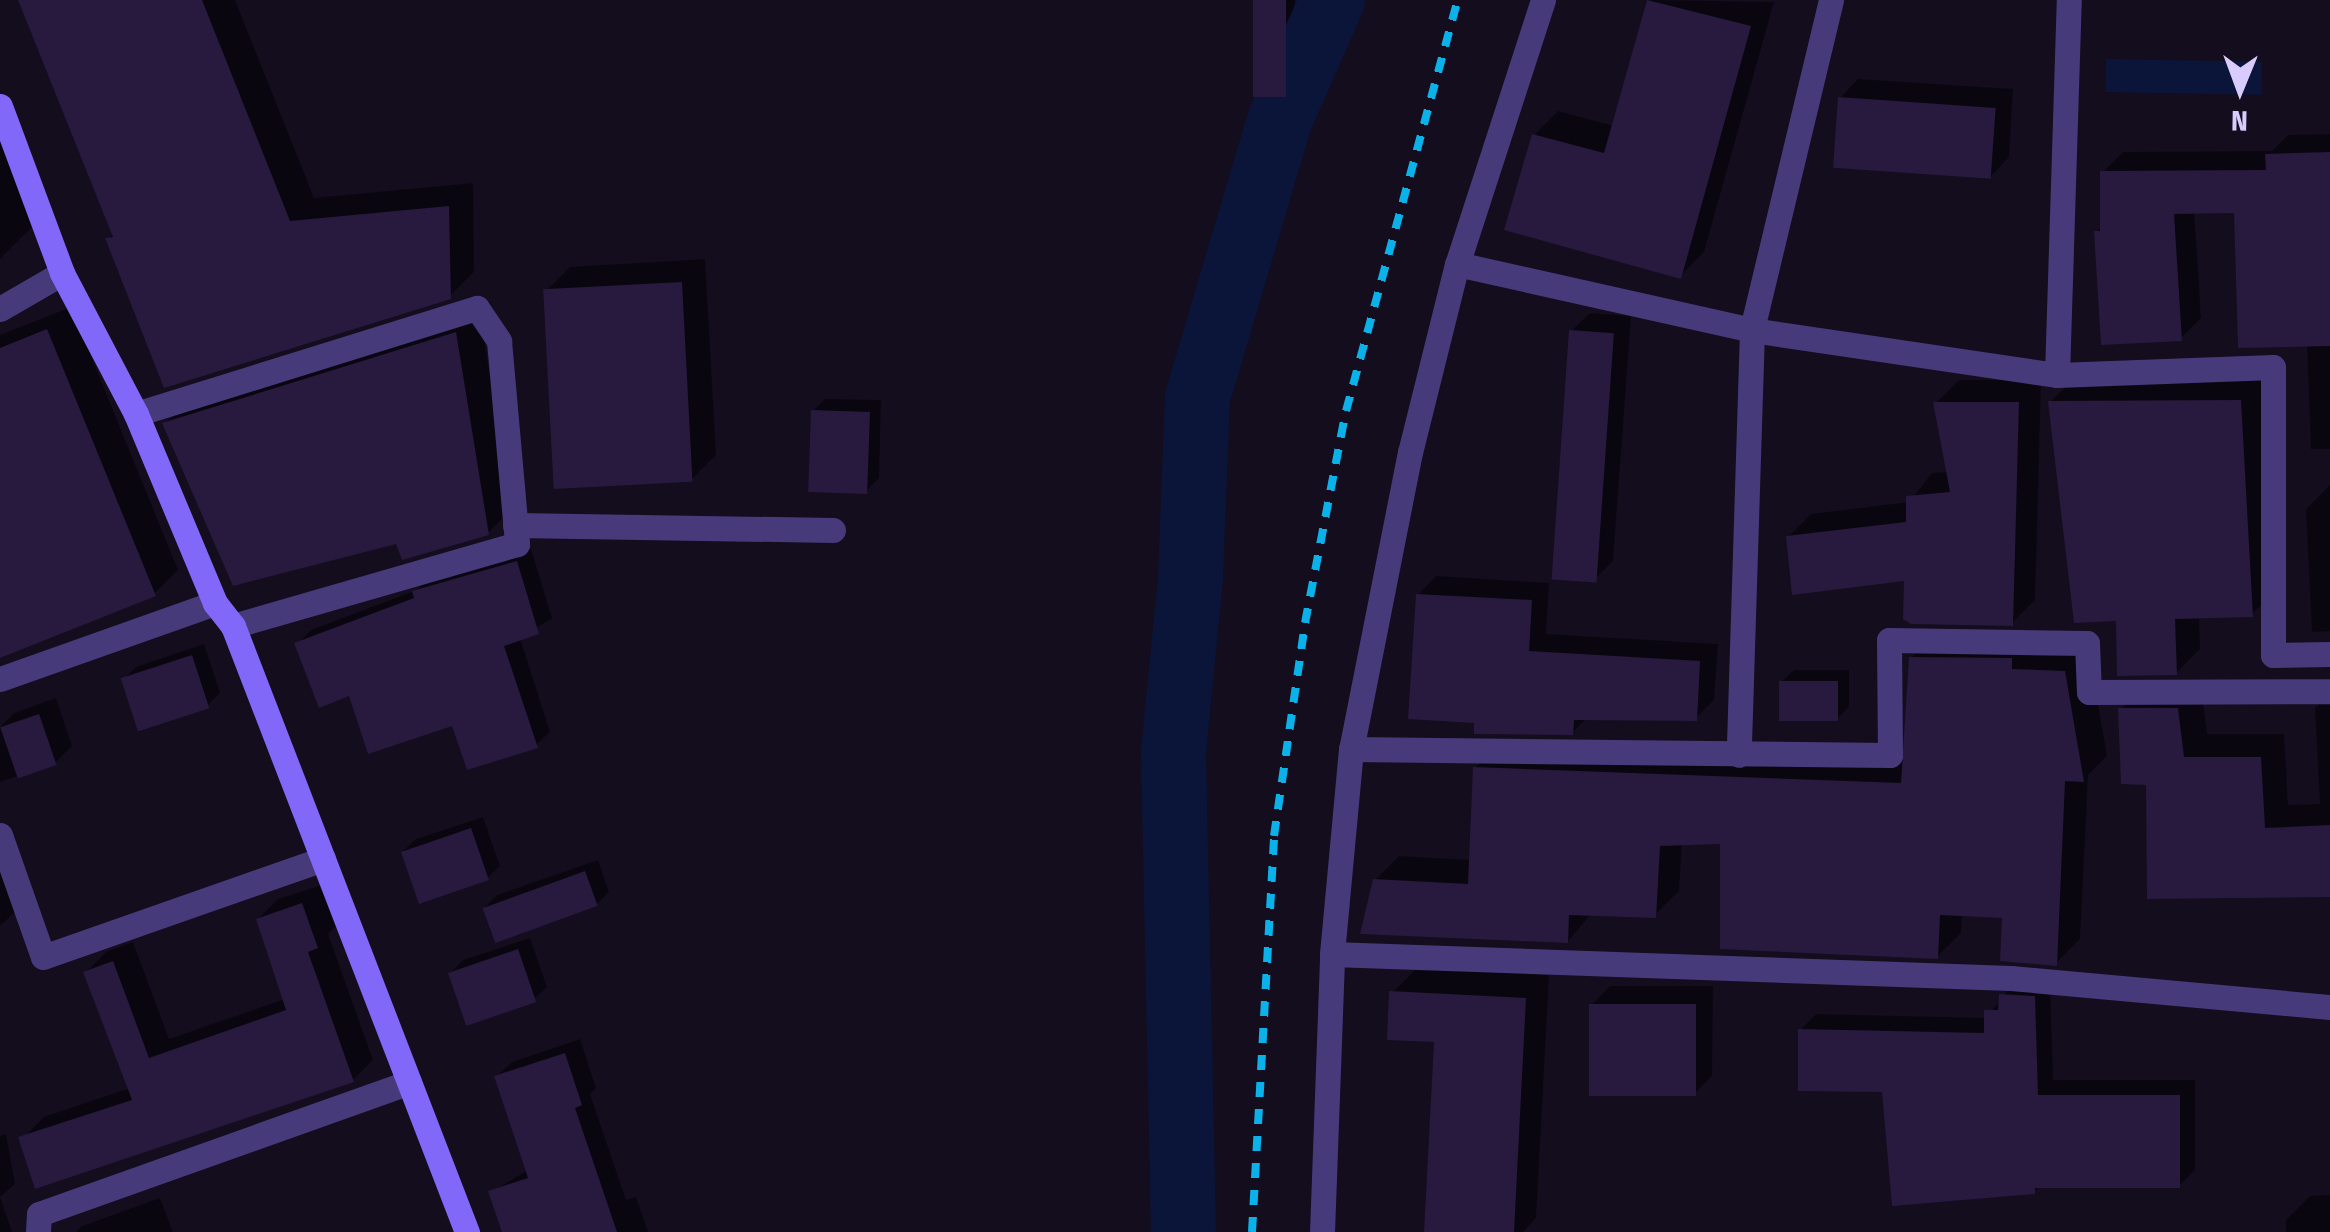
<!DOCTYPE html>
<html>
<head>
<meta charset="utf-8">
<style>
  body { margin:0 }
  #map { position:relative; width:2330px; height:1232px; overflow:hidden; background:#130d1e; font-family:"Fira Sans Condensed",sans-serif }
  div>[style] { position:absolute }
  .water>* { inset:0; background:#0b1539; transform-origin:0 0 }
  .shadow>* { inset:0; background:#0007 }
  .river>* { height:65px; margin:-32.5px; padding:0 32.5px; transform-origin:32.5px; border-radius:32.5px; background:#0b1539 }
  .building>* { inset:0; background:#271a3e; transform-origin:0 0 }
  .street>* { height:25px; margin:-12.5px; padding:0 12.5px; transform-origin:12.5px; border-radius:12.5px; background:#473a7b }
  .secondary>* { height:25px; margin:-12.5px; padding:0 12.5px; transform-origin:12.5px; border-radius:12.5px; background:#8268f8 }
  .rail>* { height:8px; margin-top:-4px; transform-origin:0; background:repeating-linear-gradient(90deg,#0bb2ea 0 15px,transparent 0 27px) }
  span { translate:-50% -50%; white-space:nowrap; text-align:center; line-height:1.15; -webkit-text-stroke:10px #130d1e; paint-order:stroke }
  .north { position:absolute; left:2190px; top:40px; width:100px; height:100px; -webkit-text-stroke:8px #130d1e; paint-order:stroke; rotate:181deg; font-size:28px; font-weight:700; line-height:40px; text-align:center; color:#d9ccfd }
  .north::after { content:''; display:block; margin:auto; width:35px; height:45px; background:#d9ccfd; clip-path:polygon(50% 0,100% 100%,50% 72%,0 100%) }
</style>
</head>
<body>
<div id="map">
  <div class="water">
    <i style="left:2106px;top:59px;width:156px;height:33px;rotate:1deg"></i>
  </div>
  <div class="shadow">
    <i style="clip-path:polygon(21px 0,235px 0,314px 198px,473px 183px,474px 272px,449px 297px,108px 239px,114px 233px)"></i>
    <i style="clip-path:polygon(1256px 0,1295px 0,1284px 85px,1272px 97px)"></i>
    <i style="clip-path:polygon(1649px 0,1774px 2px,1704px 252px,1680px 276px,1534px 135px,1558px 111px,1614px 126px)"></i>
    <i style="clip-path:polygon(1858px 79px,2013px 89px,2009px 157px,1991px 176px,1840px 98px)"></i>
    <i style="clip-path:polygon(0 131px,33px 226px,0 259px)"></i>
    <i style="clip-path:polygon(2330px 134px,2330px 449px,2311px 449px,2307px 344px,2236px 211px,2194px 211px,2201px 318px,2181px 338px,2096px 232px,2103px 226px,2103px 172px,2123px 152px,2272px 151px,2288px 135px)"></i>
    <i style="clip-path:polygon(705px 259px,716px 455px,692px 479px,546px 291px,570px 267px)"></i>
    <i style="clip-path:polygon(71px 307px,178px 570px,154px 594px,0 649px,0 335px)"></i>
    <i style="clip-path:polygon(479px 309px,512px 509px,488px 533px,398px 541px,164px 424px,188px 400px)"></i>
    <i style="clip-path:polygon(1590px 313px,1631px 316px,1613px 561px,1594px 580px,1571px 331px)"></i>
    <i style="clip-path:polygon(2264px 377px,2276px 591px,2252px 614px,2199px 616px,2200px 649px,2176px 673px,2118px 619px,2050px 402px,2074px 379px)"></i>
    <i style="clip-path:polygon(1959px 380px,2041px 380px,2035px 600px,2012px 623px,1788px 537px,1811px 514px,1909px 502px,1932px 473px,1948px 472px,1936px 403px)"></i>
    <i style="clip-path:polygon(825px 399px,881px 400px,879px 478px,866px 491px,813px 411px)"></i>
    <i style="clip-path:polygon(2330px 485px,2330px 631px,2312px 632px,2306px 509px)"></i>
    <i style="clip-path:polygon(531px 549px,552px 618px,520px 638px,550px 732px,536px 745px,350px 693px,297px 644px,311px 630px,417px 590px,429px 578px)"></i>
    <i style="clip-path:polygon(1436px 576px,1549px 583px,1546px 634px,1718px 644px,1714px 700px,1696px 718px,1588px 717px,1572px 733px,1477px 720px,1418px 595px)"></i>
    <i style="clip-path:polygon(1935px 634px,2088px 648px,2107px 756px,2088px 775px,2080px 939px,2056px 963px,2005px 915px,1962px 913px,1961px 933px,1937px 957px,1723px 841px,1682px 843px,1679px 891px,1655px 915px,1592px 913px,1568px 941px,1375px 880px,1399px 856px,1471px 860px,1475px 768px,1499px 744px,1905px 759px,1911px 658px)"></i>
    <i style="clip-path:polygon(204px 644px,220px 693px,207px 706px,124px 679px,136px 667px)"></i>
    <i style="clip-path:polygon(1794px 670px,1849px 670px,1849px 707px,1837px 719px,1781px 682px)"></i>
    <i style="clip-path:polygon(2145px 685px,2201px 685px,2207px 734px,2284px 734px,2288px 805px,2320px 804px,2315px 708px,2330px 694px,2330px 895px,2149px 782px,2121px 709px)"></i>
    <i style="clip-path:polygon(56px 698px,72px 746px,55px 763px,0 782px,0 727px,14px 713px)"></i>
    <i style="clip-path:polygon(483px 817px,500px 866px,487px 878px,403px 851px,416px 839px)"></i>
    <i style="clip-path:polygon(0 850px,16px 911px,0 926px)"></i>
    <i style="clip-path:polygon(598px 860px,609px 892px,597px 904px,485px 907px,497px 895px)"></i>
    <i style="clip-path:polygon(322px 885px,336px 926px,328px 934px,373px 1060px,353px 1080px,24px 1137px,44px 1117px,130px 1088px,86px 972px,106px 952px,133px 942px,169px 1039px,285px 999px,258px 919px,278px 899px)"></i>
    <i style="clip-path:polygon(530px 938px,547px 987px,534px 999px,450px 973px,463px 960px)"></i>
    <i style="clip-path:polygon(1416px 969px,1549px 975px,1536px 1218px,1523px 1232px,1427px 1232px,1436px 1040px,1392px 993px)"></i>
    <i style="clip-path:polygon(2017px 979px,2050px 981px,2053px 1080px,2195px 1080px,2195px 1170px,2179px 1186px,2040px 1186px,2034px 1192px,1800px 1030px,1816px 1014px,1986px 1018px)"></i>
    <i style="clip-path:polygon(1610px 986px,1713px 986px,1712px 1076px,1694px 1094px,1592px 1005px)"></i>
    <i style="clip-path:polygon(580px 1039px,596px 1088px,590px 1094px,626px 1200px,636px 1197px,648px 1232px,553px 1232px,491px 1192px,528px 1170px,497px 1076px,512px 1062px)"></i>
    <i style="clip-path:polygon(6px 1134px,15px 1184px,0 1197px,12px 1232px,0 1232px,0 1136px)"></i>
    <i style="clip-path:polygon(2330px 1195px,2330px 1232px,2286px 1232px,2286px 1220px,2310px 1196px)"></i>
    <i style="clip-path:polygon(160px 1198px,173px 1232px,76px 1232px,82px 1226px)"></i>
  </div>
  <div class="river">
    <i style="left:1183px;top:1232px;width:481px;rotate:-91.2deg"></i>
    <i style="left:1173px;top:751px;width:175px;rotate:-84.4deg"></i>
    <i style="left:1190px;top:577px;width:180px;rotate:-87.8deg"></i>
    <i style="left:1197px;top:397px;width:289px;rotate:-73.5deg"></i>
    <i style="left:1279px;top:120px;width:131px;rotate:-66.2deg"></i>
  </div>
  <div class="building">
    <i style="clip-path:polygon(18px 0,202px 0,290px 221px,449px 206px,451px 299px,164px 388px,105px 238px,113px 237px)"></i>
    <i style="left:1253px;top:0;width:33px;height:97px"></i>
    <i style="clip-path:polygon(1647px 0,1751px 26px,1681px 279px,1504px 230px,1532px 134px,1604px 153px)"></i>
    <i style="left:1838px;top:97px;width:158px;height:71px;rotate:4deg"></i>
    <i style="clip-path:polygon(2330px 152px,2330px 346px,2238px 348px,2234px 213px,2174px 214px,2182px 341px,2101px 345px,2094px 231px,2100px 231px,2100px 171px,2266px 170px,2265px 154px)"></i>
    <i style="left:682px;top:282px;width:200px;height:139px;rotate:87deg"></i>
    <i style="clip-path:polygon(47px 329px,156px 596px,0 658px,0 348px)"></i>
    <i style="left:1569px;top:330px;width:45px;height:250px;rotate:4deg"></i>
    <i style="clip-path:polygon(456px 332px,489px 535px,402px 560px,396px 544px,233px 586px,162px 423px)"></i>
    <i style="clip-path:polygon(2241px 400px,2253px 617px,2175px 619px,2177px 675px,2117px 676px,2116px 621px,2074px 623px,2048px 401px)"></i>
    <i style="clip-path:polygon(1933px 402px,2019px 402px,2013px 626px,1911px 624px,1903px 619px,1904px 581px,1792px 595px,1786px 536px,1906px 522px,1906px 496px,1950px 492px)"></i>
    <i style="left:811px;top:410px;width:59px;height:82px;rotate:2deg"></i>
    <i style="clip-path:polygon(517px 561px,539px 634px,504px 646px,538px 748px,467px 770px,452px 726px,368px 754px,349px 696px,319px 708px,294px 643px,414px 598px,412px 591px)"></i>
    <i style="clip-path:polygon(1416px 594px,1532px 600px,1529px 651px,1700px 661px,1697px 721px,1574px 720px,1573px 735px,1474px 734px,1474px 723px,1408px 719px)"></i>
    <i style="left:192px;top:655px;width:56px;height:75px;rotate:72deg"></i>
    <i style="clip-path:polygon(1909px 657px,2012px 658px,2012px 669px,2065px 671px,2084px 782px,2065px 781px,2057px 966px,2000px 961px,2002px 918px,1940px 915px,1938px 959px,1720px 949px,1720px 844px,1660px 846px,1656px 918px,1569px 915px,1568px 943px,1360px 934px,1373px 879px,1468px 884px,1473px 767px,1901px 783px)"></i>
    <i style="left:1779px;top:681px;width:59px;height:40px"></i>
    <i style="clip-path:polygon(2118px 708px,2178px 708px,2184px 757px,2261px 757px,2265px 828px,2330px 825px,2330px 897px,2147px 899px,2146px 785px,2121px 784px)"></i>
    <i style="left:39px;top:714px;width:54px;height:41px;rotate:71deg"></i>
    <i style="left:471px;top:828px;width:55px;height:74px;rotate:71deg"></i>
    <i style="left:585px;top:871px;width:37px;height:109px;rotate:70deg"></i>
    <i style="clip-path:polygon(302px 903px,318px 948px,308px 952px,354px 1082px,35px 1189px,18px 1137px,132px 1100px,83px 972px,113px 961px,149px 1058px,286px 1010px,256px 919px)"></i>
    <i style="left:518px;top:949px;width:56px;height:74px;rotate:71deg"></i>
    <i style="clip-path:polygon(1389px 991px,1526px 998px,1514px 1232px,1424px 1232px,1434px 1042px,1387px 1040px)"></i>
    <i style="clip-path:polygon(1999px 994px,2035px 996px,2038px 1095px,2180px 1095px,2180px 1188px,2035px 1188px,2035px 1194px,1892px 1206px,1882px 1092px,1798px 1091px,1798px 1029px,1984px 1033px,1984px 1010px,1998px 1010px)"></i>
    <i style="left:1589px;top:1004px;width:107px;height:92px"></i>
    <i style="clip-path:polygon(565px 1053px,582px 1105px,575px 1108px,617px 1232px,502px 1232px,488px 1191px,528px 1178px,494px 1076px)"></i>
  </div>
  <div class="street">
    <i style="left:1543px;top:0;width:278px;rotate:108deg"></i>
    <i style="left:1457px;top:264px;width:302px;rotate:12.6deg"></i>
    <i style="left:1752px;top:330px;width:425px;rotate:91.8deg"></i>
    <i style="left:1831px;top:0;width:339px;rotate:103.5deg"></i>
    <i style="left:1752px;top:330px;width:308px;rotate:8.4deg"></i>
    <i style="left:2057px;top:375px;width:216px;rotate:-2.1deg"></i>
    <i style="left:2273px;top:367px;width:288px;rotate:90deg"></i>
    <i style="left:2273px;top:655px;width:57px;rotate:-1deg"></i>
    <i style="left:1457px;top:264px;width:194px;rotate:104deg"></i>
    <i style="left:1410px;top:452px;width:303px;rotate:101.2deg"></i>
    <i style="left:1351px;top:749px;width:206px;rotate:95.3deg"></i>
    <i style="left:1332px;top:954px;width:679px;rotate:2.02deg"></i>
    <i style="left:2011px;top:978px;width:320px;rotate:5.2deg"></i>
    <i style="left:0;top:309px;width:72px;rotate:-30.1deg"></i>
    <i style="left:2057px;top:375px;width:375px;rotate:-88.2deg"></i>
    <i style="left:136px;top:414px;width:357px;rotate:-17.3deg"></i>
    <i style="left:477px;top:308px;width:40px;rotate:56deg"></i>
    <i style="left:499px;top:341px;width:204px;rotate:84.9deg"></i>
    <i style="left:517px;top:544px;width:296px;rotate:163.9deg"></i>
    <i style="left:515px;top:525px;width:318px;rotate:0.9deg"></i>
    <i style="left:0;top:679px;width:228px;rotate:-19.5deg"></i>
    <i style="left:1351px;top:749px;width:539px;rotate:0.64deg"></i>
    <i style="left:1890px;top:755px;width:115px;rotate:-90.5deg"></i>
    <i style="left:1889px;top:640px;width:198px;rotate:0.9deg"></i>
    <i style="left:2087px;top:643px;width:49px;rotate:87.7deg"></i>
    <i style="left:2089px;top:692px;width:241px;rotate:-0.2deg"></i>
    <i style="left:0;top:835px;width:129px;rotate:70.6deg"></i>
    <i style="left:43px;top:957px;width:297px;rotate:-19.3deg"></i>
    <i style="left:38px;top:1232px;width:18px;rotate:-87deg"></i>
    <i style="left:39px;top:1214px;width:393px;rotate:-19.6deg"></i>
    <i style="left:1322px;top:1232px;width:278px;rotate:-87.9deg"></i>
  </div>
  <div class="secondary">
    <i style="left:0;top:106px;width:178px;rotate:69.6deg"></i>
    <i style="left:62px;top:273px;width:159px;rotate:62.3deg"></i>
    <i style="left:136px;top:414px;width:205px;rotate:67.3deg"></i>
    <i style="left:215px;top:603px;width:29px;rotate:52deg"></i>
    <i style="left:233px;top:626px;width:650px;rotate:68.89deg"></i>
  </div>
  <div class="rail">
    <i style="left:1252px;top:1232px;width:397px;rotate:-86.8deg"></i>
    <i style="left:1274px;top:836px;width:215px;rotate:-81.7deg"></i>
    <i style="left:1305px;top:623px;width:216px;rotate:-79.1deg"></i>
    <i style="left:1346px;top:411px;width:426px;rotate:-74.8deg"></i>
  </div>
  <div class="north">N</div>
</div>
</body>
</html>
